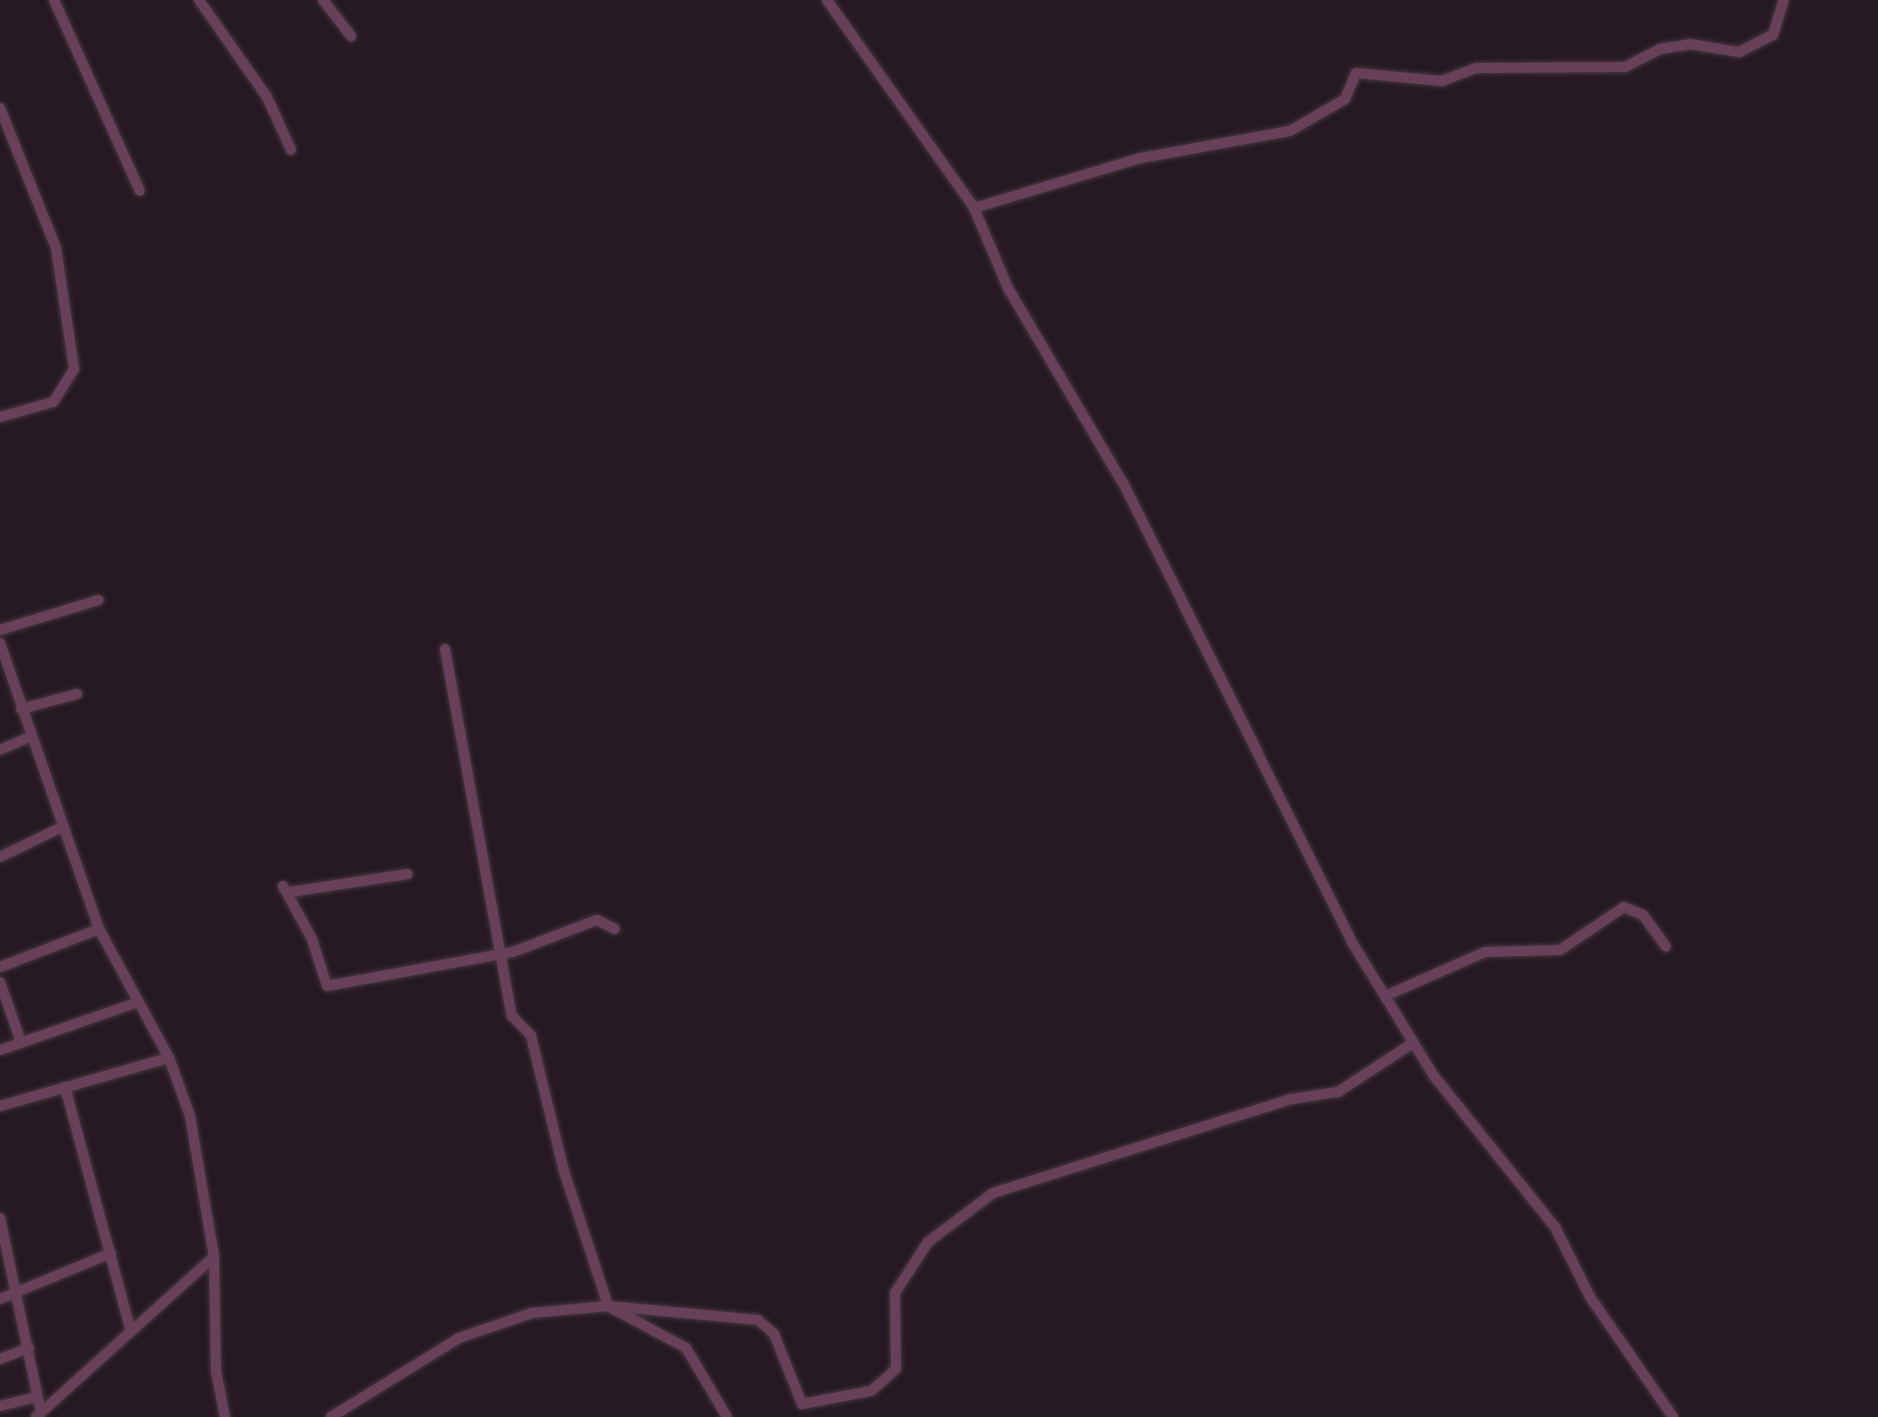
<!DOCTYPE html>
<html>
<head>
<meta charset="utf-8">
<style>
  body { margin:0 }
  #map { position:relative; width:1878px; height:1417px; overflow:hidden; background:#271922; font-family:Literata,serif }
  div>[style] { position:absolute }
  .roads { filter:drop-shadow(0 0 2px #44373f) drop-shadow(0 0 2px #44373f) }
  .street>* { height:10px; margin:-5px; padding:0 5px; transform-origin:5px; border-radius:5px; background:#68405a }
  span { translate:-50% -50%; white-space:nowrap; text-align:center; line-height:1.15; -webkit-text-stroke:10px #0c070a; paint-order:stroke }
</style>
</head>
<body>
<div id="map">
  <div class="roads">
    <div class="street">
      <i style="left:54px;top:0;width:209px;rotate:65.8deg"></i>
      <i style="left:199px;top:0;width:118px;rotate:55deg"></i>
      <i style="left:267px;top:97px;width:58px;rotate:65.6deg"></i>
      <i style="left:323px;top:0;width:46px;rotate:52.1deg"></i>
      <i style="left:827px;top:0;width:255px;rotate:54.7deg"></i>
      <i style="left:974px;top:208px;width:87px;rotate:67deg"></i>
      <i style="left:1008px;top:288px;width:231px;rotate:59.5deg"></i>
      <i style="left:1125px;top:487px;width:511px;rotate:63.49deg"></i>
      <i style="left:1353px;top:944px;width:155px;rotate:58.5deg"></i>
      <i style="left:1434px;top:1076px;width:193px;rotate:51.3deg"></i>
      <i style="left:1555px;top:1227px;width:78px;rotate:63.4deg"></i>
      <i style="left:1590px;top:1297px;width:146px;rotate:55.3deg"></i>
      <i style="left:0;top:108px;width:151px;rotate:68.2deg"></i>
      <i style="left:56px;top:248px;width:122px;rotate:81.5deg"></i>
      <i style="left:74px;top:369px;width:39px;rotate:122deg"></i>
      <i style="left:53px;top:402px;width:55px;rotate:164.2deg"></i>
      <i style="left:974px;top:208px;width:174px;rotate:-16.7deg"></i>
      <i style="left:1141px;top:158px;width:151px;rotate:-10.3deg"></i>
      <i style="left:1290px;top:131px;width:64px;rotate:-30.2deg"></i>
      <i style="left:1345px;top:99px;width:28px;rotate:-67deg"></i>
      <i style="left:1356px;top:73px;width:86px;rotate:5.3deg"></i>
      <i style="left:1442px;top:81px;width:36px;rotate:-21deg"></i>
      <i style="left:1476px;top:68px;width:149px;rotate:-0.4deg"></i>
      <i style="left:1625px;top:67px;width:39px;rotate:-27deg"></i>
      <i style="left:1660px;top:49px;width:30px;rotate:-9deg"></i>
      <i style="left:1690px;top:44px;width:50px;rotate:9.3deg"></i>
      <i style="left:1739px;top:52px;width:38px;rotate:-27deg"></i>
      <i style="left:1773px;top:35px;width:37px;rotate:-73deg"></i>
      <i style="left:0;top:630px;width:103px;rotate:-16.9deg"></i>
      <i style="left:0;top:643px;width:303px;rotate:70.9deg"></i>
      <i style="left:99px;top:929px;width:147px;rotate:61.5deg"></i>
      <i style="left:169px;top:1058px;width:62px;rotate:70.1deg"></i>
      <i style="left:190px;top:1116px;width:143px;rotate:80.3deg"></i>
      <i style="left:214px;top:1257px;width:114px;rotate:89deg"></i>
      <i style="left:216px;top:1371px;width:47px;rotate:78.9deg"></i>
      <i style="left:445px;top:649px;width:373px;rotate:79.7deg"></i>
      <i style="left:512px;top:1016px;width:28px;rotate:46deg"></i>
      <i style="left:531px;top:1036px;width:139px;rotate:76.3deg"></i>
      <i style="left:564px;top:1171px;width:142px;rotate:71.9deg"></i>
      <i style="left:608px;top:1306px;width:89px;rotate:28.3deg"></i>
      <i style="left:686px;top:1348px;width:80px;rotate:59.3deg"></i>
      <i style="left:21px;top:709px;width:58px;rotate:-15deg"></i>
      <i style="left:0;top:750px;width:35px;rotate:-24deg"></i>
      <i style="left:0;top:857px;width:71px;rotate:-25.8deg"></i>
      <i style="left:283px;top:886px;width:60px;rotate:61.3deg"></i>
      <i style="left:312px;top:939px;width:49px;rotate:72.3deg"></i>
      <i style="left:327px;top:986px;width:189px;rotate:-10.4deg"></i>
      <i style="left:513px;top:952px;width:90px;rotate:-20.9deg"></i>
      <i style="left:597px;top:920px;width:20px;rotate:27deg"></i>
      <i style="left:290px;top:892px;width:119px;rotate:-8.7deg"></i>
      <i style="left:0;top:967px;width:106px;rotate:-21deg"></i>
      <i style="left:0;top:982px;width:64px;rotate:70.7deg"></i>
      <i style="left:1385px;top:996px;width:109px;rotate:-23.7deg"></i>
      <i style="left:1485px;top:952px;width:75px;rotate:-1.5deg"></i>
      <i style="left:1560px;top:950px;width:77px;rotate:-33.9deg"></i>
      <i style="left:1624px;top:907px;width:21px;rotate:23deg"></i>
      <i style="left:1643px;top:915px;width:39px;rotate:54deg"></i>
      <i style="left:0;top:1050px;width:147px;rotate:-19.1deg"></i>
      <i style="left:65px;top:1087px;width:253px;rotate:74.9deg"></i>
      <i style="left:0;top:1106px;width:176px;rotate:-15.9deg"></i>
      <i style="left:0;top:1218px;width:199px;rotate:78.1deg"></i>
      <i style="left:0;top:1299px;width:120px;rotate:-22.5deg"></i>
      <i style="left:0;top:1359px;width:31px;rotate:-21deg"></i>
      <i style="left:0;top:1406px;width:38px;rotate:-14deg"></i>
      <i style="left:36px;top:1417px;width:239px;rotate:-42deg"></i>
      <i style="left:331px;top:1417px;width:150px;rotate:-31.7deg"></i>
      <i style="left:459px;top:1338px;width:77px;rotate:-18.9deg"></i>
      <i style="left:532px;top:1313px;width:76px;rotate:-5.3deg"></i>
      <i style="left:608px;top:1306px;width:151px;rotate:5.3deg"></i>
      <i style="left:758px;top:1320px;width:21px;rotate:41deg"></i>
      <i style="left:774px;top:1334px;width:75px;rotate:68.2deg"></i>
      <i style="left:802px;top:1404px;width:70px;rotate:-10.7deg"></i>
      <i style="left:871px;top:1391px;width:33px;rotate:-41deg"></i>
      <i style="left:896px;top:1369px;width:76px;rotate:-90.8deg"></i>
      <i style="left:895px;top:1293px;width:61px;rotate:-57.1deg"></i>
      <i style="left:928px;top:1242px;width:81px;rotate:-37deg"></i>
      <i style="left:993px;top:1193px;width:313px;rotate:-17.5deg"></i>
      <i style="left:1292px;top:1099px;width:47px;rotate:-8.7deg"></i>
      <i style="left:1338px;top:1092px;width:90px;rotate:-33.2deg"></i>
    </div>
  </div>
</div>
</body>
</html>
